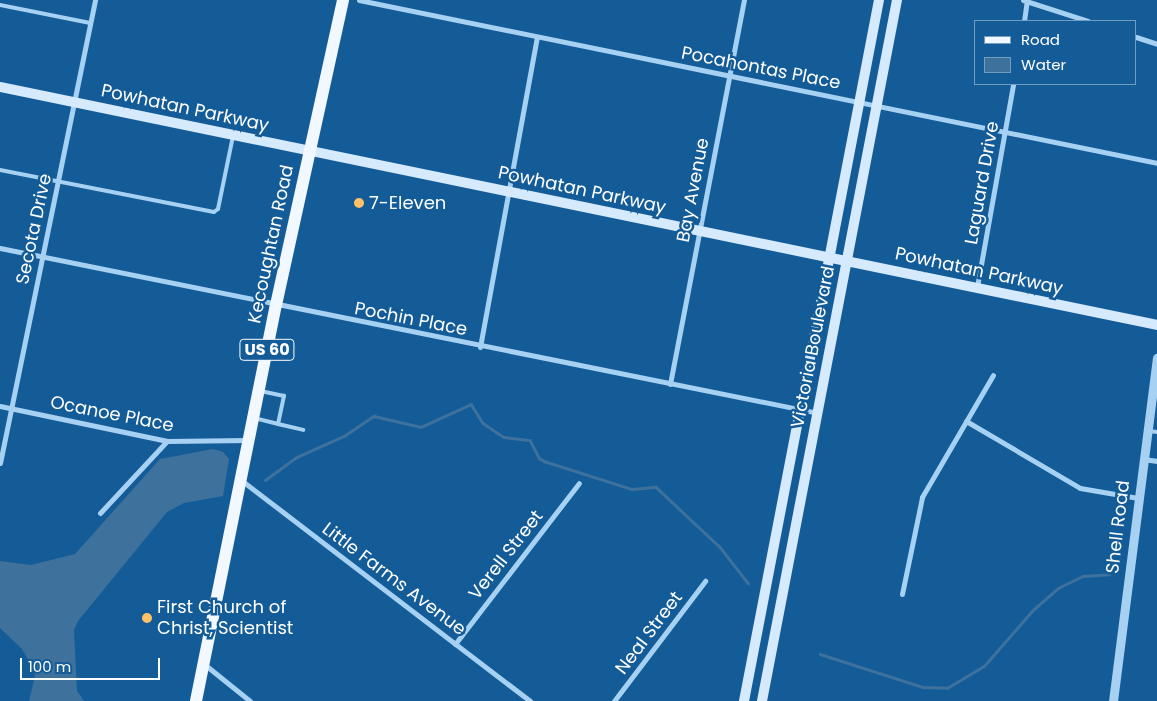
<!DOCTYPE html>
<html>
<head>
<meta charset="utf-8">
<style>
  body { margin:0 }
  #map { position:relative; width:1157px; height:701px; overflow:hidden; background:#145c98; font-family:Poppins,sans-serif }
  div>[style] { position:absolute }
  .water>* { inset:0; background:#3e719c }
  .stream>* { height:2.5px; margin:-1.25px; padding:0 1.25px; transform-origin:1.25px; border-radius:1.25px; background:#3e719c }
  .service>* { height:4px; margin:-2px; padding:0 2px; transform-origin:2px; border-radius:2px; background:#a6d1f3 }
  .minor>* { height:5px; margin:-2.5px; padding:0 2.5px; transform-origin:2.5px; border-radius:2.5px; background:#a6d1f3 }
  .tertiary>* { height:9px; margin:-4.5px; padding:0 4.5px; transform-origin:4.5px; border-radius:4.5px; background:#a6d1f3 }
  .secondary>* { height:10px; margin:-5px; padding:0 5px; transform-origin:5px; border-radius:5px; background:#d5eafc }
  .primary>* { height:12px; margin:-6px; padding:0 6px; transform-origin:6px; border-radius:6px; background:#f1f8ff }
  .dots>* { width:14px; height:14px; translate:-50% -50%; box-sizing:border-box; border:2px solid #145c98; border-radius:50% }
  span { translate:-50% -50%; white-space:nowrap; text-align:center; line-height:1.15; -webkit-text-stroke:5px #145c98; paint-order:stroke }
  .shield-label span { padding:1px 4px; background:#145c98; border:1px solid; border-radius:4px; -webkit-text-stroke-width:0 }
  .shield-label { font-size:16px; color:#fff; font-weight:700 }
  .street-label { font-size:18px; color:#fff }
  .poi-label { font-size:18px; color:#fff }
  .left { translate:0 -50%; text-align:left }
  .legend { position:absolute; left:974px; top:20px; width:162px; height:65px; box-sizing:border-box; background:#145c98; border:1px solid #729dc1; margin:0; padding:6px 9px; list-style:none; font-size:15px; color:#fff }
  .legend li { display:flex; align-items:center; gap:10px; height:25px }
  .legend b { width:25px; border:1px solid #729dc1 }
  .scale { position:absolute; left:20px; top:658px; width:140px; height:22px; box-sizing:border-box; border:2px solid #fff; border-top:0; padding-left:6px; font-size:15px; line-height:18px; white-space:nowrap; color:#fff; -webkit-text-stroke:4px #145c98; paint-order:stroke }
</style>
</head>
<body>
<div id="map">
  <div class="water">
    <i style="clip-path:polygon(213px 449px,223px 452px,229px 459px,223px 496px,184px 503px,167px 512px,78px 621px,74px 630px,77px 691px,84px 701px,29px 701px,35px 676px,33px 668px,22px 649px,0 628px,0 561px,31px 565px,75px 554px,160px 459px)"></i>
  </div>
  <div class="stream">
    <i style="left:265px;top:480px;width:39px;rotate:-36deg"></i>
    <i style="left:297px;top:457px;width:51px;rotate:-24.1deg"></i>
    <i style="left:344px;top:436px;width:36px;rotate:-34deg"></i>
    <i style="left:374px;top:416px;width:48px;rotate:13.2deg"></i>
    <i style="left:421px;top:427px;width:55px;rotate:-24.7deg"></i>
    <i style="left:471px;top:404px;width:22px;rotate:58deg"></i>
    <i style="left:483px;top:423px;width:25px;rotate:34deg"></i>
    <i style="left:504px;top:437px;width:26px;rotate:7deg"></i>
    <i style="left:530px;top:440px;width:20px;rotate:63deg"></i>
    <i style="left:539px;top:458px;width:6px;rotate:31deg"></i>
    <i style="left:544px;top:461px;width:92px;rotate:17.7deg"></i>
    <i style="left:632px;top:489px;width:24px;rotate:-5deg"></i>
    <i style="left:656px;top:487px;width:88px;rotate:43.2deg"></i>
    <i style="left:720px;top:547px;width:46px;rotate:52.1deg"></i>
    <i style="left:820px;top:654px;width:108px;rotate:17.8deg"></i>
    <i style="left:923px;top:687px;width:24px;rotate:2deg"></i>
    <i style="left:947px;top:688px;width:43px;rotate:-30.7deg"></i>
    <i style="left:984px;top:666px;width:74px;rotate:-48.8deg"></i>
    <i style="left:1033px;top:610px;width:33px;rotate:-41deg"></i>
    <i style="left:1058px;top:588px;width:28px;rotate:-26deg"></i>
    <i style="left:1083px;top:576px;width:26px;rotate:-4deg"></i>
  </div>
  <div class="service">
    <i style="left:0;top:5px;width:92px;rotate:11.3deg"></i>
    <i style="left:0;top:170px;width:218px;rotate:11.1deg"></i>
    <i style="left:214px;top:212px;width:5px;rotate:-37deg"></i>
    <i style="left:218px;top:209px;width:75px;rotate:-78.4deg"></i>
    <i style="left:254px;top:418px;width:25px;rotate:14deg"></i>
    <i style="left:278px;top:424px;width:29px;rotate:-78deg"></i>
    <i style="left:284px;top:396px;width:24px;rotate:-168deg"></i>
    <i style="left:278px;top:424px;width:26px;rotate:13deg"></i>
    <i style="left:1149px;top:431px;width:8px;rotate:7deg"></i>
  </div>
  <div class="minor">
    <i style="left:359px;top:0;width:814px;rotate:11.54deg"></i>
    <i style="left:1023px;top:0;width:68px;rotate:17.9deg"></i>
    <i style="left:1024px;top:21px;width:21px;rotate:-82deg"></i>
    <i style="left:1136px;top:37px;width:22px;rotate:18deg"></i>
    <i style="left:0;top:248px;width:834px;rotate:11.4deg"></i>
    <i style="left:977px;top:287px;width:206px;rotate:-79.9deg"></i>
    <i style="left:480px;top:347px;width:315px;rotate:-79.6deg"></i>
    <i style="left:670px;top:384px;width:391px;rotate:-79.1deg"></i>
    <i style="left:0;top:406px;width:171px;rotate:11.8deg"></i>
    <i style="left:167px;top:441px;width:81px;rotate:-0.7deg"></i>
    <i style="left:966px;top:421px;width:132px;rotate:30.4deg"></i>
    <i style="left:1080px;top:488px;width:59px;rotate:9.8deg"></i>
    <i style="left:1143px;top:459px;width:14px;rotate:8deg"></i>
    <i style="left:0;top:463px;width:473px;rotate:-78.4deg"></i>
    <i style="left:241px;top:480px;width:364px;rotate:37.4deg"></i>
    <i style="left:100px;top:513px;width:98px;rotate:-47.1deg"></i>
    <i style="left:902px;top:594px;width:99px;rotate:-78.3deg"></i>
    <i style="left:922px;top:497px;width:141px;rotate:-59.8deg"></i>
    <i style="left:455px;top:644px;width:203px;rotate:-52.4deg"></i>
    <i style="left:204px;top:664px;width:59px;rotate:38.8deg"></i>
    <i style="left:614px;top:701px;width:151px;rotate:-52.8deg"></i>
  </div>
  <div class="tertiary">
    <i style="left:1113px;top:701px;width:346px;rotate:-82.7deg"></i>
  </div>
  <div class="secondary">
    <i style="left:0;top:87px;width:1181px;rotate:11.62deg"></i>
    <i style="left:744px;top:701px;width:714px;rotate:-79.1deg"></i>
    <i style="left:762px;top:701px;width:714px;rotate:-79.1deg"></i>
  </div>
  <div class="primary">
    <i style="left:196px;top:701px;width:404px;rotate:-78.6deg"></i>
    <i style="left:276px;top:305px;width:312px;rotate:-77.6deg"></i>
  </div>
  <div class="dots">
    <i style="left:359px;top:203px;background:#ffc267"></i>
    <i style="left:147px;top:618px;background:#ffc267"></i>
  </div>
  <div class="shield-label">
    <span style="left:267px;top:350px">US 60</span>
  </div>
  <div class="street-label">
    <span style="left:761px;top:68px;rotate:11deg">Pocahontas Place</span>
    <span style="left:185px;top:108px;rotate:12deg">Powhatan Parkway</span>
    <span style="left:982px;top:183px;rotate:-80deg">Laguard Drive</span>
    <span style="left:582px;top:190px;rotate:12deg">Powhatan Parkway</span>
    <span style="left:693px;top:190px;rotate:-79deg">Bay Avenue</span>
    <span style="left:34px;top:229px;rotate:-78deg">Secota Drive</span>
    <span style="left:271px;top:244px;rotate:-78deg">Kecoughtan Road</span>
    <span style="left:979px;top:271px;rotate:12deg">Powhatan Parkway</span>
    <span style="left:411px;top:319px;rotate:11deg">Pochin Place</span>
    <span style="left:813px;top:347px;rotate:-79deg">Victoria Boulevard</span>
    <span style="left:112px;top:414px;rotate:11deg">Ocanoe Place</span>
    <span style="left:1118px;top:527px;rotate:-83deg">Shell Road</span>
    <span style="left:506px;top:555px;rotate:-52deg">Verell Street</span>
    <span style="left:394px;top:579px;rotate:37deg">Little Farms Avenue</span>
    <span style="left:649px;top:633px;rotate:-53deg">Neal Street</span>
  </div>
  <div class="poi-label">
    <span class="left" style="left:369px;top:203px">7-Eleven</span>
    <span class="left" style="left:157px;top:618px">First Church of<br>Christ, Scientist</span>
  </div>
  <ul class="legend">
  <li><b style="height:6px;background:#f1f8ff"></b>Road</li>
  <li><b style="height:14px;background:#3e719c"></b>Water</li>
  </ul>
  <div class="scale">100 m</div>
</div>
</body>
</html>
